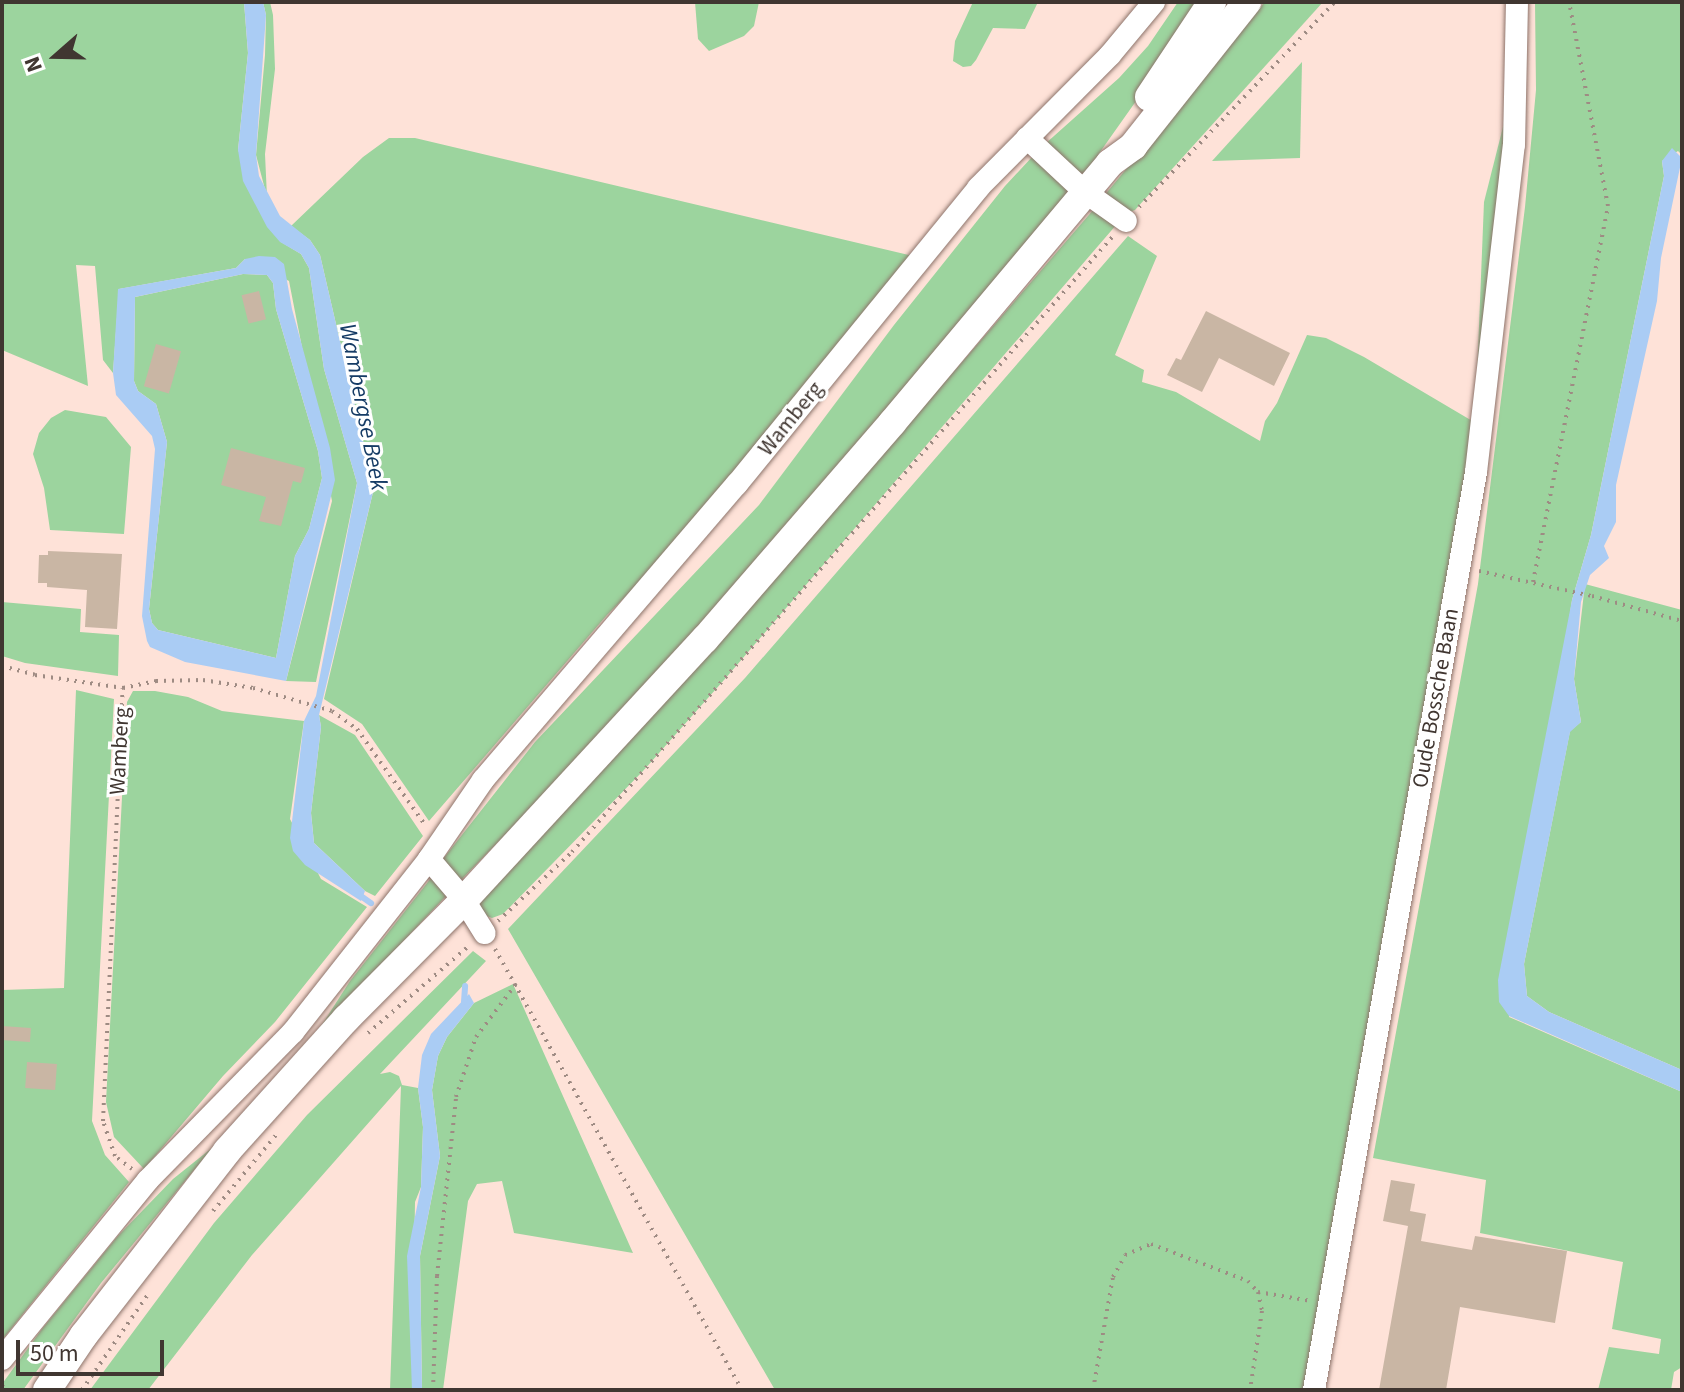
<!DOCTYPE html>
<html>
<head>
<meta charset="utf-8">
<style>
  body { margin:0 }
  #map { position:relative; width:1684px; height:1392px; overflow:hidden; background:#fee2d8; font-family:"Source Sans 3",sans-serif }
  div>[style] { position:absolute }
  .green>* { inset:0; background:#9cd49e }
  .water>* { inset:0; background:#aaccf4 }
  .stream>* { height:6px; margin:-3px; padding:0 3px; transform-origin:3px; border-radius:3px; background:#aaccf4 }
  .building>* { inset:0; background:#c9b6a4; transform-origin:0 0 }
  .path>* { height:4px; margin-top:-2px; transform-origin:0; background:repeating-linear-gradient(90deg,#9e8b83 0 2px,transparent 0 8px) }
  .roads { filter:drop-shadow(0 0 2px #8d746b) drop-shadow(0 0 2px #8d746b) }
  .minor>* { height:22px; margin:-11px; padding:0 11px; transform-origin:11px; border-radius:11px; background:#fff }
  .major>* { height:28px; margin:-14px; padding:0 14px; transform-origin:14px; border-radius:14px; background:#fff }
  span { translate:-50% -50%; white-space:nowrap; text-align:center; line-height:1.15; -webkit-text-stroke:6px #fff; paint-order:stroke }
  .street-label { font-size:22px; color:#403631 }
  .water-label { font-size:24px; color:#153b65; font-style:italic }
  .frame { position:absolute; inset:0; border:4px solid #403631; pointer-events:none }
  .north { position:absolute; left:16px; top:16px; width:80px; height:80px; -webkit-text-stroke:6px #fff; paint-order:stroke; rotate:250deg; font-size:22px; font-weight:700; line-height:32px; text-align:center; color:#403631 }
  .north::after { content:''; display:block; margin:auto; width:28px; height:36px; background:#403631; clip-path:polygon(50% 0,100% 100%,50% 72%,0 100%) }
  .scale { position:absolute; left:16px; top:1340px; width:148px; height:36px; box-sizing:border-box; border:4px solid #403631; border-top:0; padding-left:10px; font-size:24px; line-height:28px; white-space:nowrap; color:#403631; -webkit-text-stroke:6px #fff; paint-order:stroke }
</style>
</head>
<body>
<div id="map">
  <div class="green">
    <i style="clip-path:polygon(2px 2px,244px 2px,248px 53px,238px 150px,281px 242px,301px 254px,309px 268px,324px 369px,357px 483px,316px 682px,286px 681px,332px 501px,289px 281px,245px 259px,236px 268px,119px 289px,113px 373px,103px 360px,95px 266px,76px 265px,88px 386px,2px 350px)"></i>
    <i style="clip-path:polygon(263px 2px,270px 2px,273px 15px,275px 69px,265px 154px,267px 197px,256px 155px,265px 55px,266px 15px)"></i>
    <i style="clip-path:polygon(695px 2px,759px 2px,754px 26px,744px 36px,709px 51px,698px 39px)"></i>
    <i style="clip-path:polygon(973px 2px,1038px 2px,1025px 29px,993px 28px,976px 60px,971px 66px,963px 67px,953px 61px,955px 41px)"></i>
    <i style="clip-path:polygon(1178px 2px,1206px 2px,1081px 179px,1045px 144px,1119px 78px,1148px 46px)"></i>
    <i style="clip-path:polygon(1265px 2px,1323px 2px,1135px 210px,1127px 213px,1103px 197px)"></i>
    <i style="clip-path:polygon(1535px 2px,1682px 2px,1682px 155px,1678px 151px,1662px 161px,1664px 176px,1591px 535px,1572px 600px,1509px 1017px,1682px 1092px,1682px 1367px,1674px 1372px,1671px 1390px,1598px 1390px,1609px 1347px,1659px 1354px,1661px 1339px,1612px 1329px,1623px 1262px,1480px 1233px,1486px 1180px,1373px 1158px,1478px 584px,1525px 207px,1536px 90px)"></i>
    <i style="clip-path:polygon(1302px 62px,1300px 158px,1212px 161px)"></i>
    <i style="clip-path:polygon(1507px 111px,1476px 401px,1484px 202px)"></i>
    <i style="clip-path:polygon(389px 138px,415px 138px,913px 256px,674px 548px,607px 615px,429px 821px,362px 724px,324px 699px,374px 488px,320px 255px,310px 240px,291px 226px,363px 157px)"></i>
    <i style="clip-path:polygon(1033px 156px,1073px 192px,684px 651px,460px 881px,443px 859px,535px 742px,759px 505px,894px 325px,1005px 186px)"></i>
    <i style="clip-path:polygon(1094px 209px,1117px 224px,724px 680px,643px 771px,503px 914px,492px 918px,481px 914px,479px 904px,725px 637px)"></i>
    <i style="clip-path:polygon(1128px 236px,1157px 256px,1115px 355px,1144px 370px,1142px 382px,1176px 392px,1260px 441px,1265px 421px,1277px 403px,1307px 335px,1326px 338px,1364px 357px,1474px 422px,1310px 1390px,775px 1390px,508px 929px,745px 678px)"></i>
    <i style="clip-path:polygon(243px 274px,267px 275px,273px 283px,276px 309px,318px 451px,322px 478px,309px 529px,295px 556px,276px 658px,158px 630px,152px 623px,149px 609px,167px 442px,156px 404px,138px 391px,134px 381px,135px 297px)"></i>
    <i style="clip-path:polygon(65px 410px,106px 417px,131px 447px,124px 534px,50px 530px,44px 488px,33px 454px,39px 433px,51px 418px)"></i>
    <i style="clip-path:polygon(1585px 584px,1682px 610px,1682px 1070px,1549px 1012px,1527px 996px,1524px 964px,1570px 731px,1581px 722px,1574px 679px)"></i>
    <i style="clip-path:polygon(2px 602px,81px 609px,80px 632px,119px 635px,118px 676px,25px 663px,2px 656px)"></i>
    <i style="clip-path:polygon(76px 690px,114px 699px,92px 1121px,105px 1155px,129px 1182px,2px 1340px,2px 990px,64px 988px)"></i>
    <i style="clip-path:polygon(133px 691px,155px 691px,188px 697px,222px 711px,304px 721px,290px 819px,321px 879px,367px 907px,275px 1022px,223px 1076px,144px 1169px,114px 1137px,106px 1102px,127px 702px)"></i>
    <i style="clip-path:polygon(319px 715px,355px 735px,423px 836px,375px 896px,365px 891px,314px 843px,311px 813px,321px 727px)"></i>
    <i style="clip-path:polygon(431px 878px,446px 896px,316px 1034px,350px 981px)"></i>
    <i style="clip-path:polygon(473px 951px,486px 961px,380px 1074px,390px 1072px,399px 1076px,402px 1085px,418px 1088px,423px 1127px,421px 1187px,415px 1202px,412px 1390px,390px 1390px,401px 1086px,252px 1255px,148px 1390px,90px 1390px,214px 1223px,307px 1115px)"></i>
    <i style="clip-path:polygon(513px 984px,633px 1253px,514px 1233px,502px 1181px,477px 1184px,468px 1201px,443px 1390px,422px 1390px,420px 1256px,440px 1156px,432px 1090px,438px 1056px,447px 1037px,474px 1003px)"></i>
    <i style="clip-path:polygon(213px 1147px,101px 1283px,23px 1390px,2px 1390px,2px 1384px,42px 1329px,117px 1237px,173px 1179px)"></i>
  </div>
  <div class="water">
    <i style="clip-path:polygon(244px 2px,263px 2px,266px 15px,256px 155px,259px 176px,280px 216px,310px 240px,320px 255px,374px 488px,319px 715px,321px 727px,311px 813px,314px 843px,365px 891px,361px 901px,305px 865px,293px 851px,290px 838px,304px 721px,316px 696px,357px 483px,324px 369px,309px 268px,301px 254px,280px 242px,267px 227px,243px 181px,238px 150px,248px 53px)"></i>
    <i style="clip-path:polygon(1672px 148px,1682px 158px,1661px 258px,1657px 301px,1616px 485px,1616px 522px,1604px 546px,1609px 558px,1590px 575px,1581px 602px,1574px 679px,1581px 722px,1570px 732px,1524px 964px,1527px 996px,1549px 1012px,1682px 1070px,1682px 1092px,1509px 1016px,1499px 1002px,1498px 980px,1572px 600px,1591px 535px,1664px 176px,1662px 161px)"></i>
    <i style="clip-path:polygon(evenodd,259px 256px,275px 257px,284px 264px,292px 309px,330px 448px,335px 480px,286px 681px,185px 662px,150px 647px,147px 641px,142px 616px,155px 449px,152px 436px,116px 395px,113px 373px,118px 289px,236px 268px,245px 259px,259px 256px,243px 274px,267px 275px,273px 283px,276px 309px,318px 451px,322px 478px,309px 529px,295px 556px,276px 658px,158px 630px,152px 623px,149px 609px,167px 442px,156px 404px,138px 391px,134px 381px,135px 297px,243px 274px)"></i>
    <i style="clip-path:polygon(469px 994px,474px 1003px,447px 1037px,438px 1056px,432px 1090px,440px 1156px,420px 1256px,422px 1390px,412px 1390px,407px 1256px,421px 1187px,423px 1127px,418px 1088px,422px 1055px,431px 1034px)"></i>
  </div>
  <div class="stream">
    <i style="left:358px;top:894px;width:16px;rotate:35deg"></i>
    <i style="left:464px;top:1002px;width:16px;rotate:-86deg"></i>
  </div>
  <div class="building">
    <i style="left:259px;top:291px;width:29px;height:18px;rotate:76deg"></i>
    <i style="clip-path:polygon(1206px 311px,1290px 353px,1274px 386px,1219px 358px,1202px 392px,1167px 375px,1176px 358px,1181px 360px)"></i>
    <i style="left:156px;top:344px;width:26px;height:44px;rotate:16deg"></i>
    <i style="clip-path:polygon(231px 448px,305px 468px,301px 483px,293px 481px,281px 526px,259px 521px,266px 497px,221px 485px)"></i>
    <i style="clip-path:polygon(48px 551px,122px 554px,117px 629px,85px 627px,87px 590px,47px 587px,47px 583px,38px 583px,39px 555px,48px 555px)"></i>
    <i style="left:2px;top:1026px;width:29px;height:14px;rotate:4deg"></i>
    <i style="left:27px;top:1062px;width:30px;height:26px;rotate:4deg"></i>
    <i style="clip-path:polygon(1391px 1180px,1415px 1184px,1410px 1211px,1426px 1214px,1421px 1241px,1472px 1250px,1475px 1236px,1567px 1251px,1555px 1323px,1460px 1307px,1446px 1390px,1379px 1390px,1408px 1226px,1383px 1221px)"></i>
  </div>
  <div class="path">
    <i style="left:1139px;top:207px;width:284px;rotate:-46.3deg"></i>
    <i style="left:1479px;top:571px;width:116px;rotate:12.5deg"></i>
    <i style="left:1592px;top:596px;width:93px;rotate:15.5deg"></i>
    <i style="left:1533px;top:582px;width:383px;rotate:-78.7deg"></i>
    <i style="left:1608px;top:206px;width:208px;rotate:-100.8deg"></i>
    <i style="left:2px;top:666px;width:34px;rotate:15deg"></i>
    <i style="left:35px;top:675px;width:89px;rotate:8.4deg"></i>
    <i style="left:498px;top:921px;width:101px;rotate:-43deg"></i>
    <i style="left:572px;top:852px;width:823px;rotate:-48.7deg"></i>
    <i style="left:495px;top:949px;width:505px;rotate:60.75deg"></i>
    <i style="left:368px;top:1033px;width:135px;rotate:-40.8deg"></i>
    <i style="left:132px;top:1169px;width:21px;rotate:-143deg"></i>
    <i style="left:115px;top:1156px;width:37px;rotate:-109deg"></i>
    <i style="left:103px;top:1121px;width:433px;rotate:-87.4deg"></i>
    <i style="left:123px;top:688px;width:34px;rotate:-12deg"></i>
    <i style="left:156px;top:681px;width:47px;rotate:-1.2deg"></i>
    <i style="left:203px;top:680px;width:51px;rotate:9.1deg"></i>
    <i style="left:253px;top:688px;width:82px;rotate:16.2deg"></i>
    <i style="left:332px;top:711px;width:31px;rotate:36deg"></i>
    <i style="left:357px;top:729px;width:119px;rotate:54.6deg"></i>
    <i style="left:213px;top:1211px;width:99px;rotate:-50.3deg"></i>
    <i style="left:1258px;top:1292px;width:54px;rotate:9.6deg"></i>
    <i style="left:2px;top:1386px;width:7px;rotate:34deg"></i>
    <i style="left:82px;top:1390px;width:118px;rotate:-55.4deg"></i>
    <i style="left:433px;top:1390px;width:114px;rotate:-88deg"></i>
    <i style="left:437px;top:1276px;width:180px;rotate:-83.9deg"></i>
    <i style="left:456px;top:1097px;width:63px;rotate:-71.6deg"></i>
    <i style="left:476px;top:1037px;width:66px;rotate:-53deg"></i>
    <i style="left:1093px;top:1390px;width:115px;rotate:-80deg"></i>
    <i style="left:1113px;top:1277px;width:25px;rotate:-61deg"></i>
    <i style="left:1125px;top:1255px;width:28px;rotate:-23deg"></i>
    <i style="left:1151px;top:1244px;width:104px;rotate:20.9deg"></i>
    <i style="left:1248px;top:1281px;width:15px;rotate:48deg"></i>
    <i style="left:1258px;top:1292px;width:19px;rotate:78deg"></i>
    <i style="left:1262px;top:1311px;width:80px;rotate:98.6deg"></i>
  </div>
  <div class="roads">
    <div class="minor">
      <i style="left:1027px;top:138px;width:79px;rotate:43deg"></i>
      <i style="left:1085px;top:192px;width:50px;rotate:35.3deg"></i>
      <i style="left:429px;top:859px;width:54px;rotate:49.5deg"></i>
      <i style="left:464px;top:900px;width:39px;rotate:58deg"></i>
      <i style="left:2px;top:1359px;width:231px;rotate:-50.8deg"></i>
      <i style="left:148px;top:1180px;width:207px;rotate:-45.6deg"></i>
      <i style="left:293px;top:1032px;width:220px;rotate:-51.8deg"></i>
      <i style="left:429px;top:859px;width:96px;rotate:-55.6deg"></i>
      <i style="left:483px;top:780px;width:390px;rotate:-49.4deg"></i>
      <i style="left:737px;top:484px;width:382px;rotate:-50.8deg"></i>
      <i style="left:978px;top:188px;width:187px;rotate:-45.2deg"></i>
      <i style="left:1110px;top:55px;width:69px;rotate:-50.3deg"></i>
      <i style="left:1314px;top:1390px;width:932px;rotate:-79.99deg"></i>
      <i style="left:1476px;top:472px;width:329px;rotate:-83.4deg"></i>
      <i style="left:1514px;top:145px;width:143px;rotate:-88.8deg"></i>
    </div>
    <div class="major">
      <i style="left:1149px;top:97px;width:114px;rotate:-56.4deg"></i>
      <i style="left:47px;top:1390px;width:66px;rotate:-56.1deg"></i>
      <i style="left:84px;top:1335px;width:233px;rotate:-52.1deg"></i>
      <i style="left:227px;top:1151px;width:178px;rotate:-48deg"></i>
      <i style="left:346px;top:1019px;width:168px;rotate:-45.2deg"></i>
      <i style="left:464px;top:900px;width:355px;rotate:-47.3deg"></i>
      <i style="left:705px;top:639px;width:286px;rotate:-49.1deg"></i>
      <i style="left:892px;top:423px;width:339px;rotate:-50deg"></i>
      <i style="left:1110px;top:163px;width:29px;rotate:-36deg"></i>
      <i style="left:1133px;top:146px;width:184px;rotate:-51.6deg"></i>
    </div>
  </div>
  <div class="street-label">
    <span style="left:791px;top:419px;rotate:-51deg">Wamberg</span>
    <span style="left:1436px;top:698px;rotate:-80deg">Oude Bossche Baan</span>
    <span style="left:120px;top:751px;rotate:-87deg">Wamberg</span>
  </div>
  <div class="water-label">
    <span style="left:363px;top:407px;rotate:79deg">Wambergse Beek</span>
  </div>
  <div class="frame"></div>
  <div class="north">N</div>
  <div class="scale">50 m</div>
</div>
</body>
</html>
